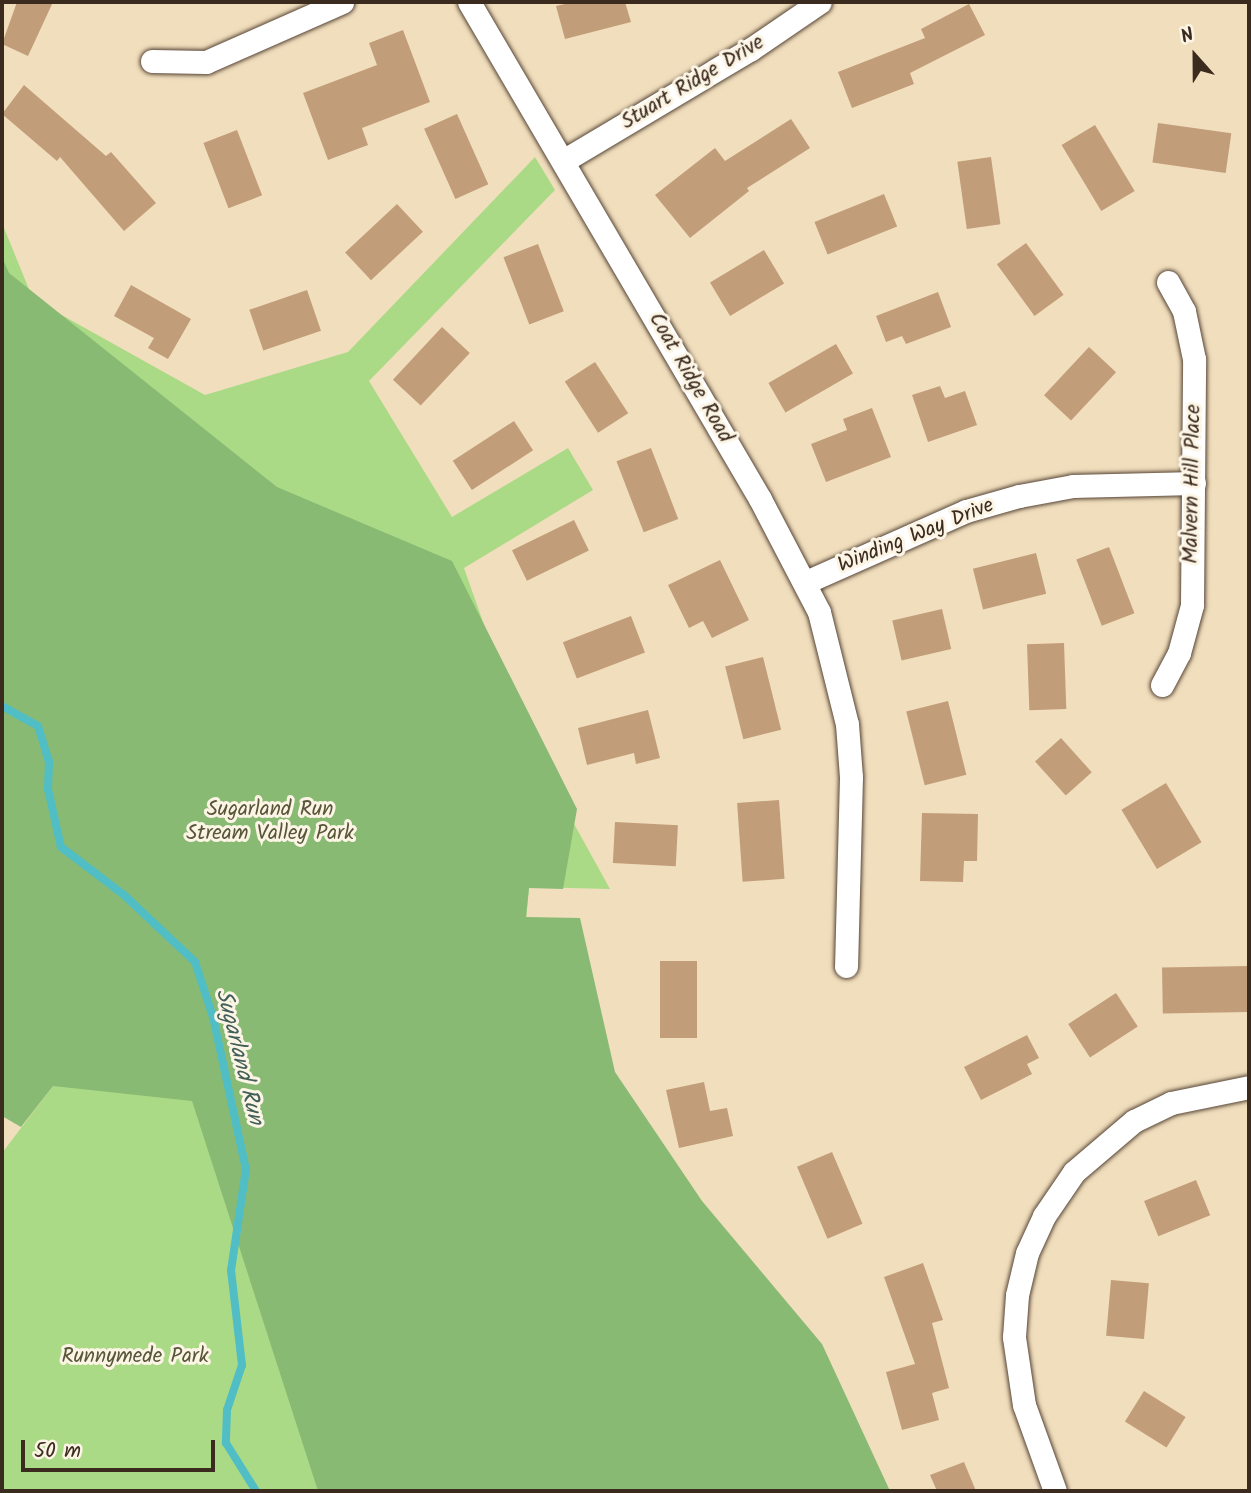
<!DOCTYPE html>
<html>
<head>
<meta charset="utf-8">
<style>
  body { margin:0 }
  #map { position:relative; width:1251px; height:1493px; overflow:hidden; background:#f1debd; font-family:Kalam,sans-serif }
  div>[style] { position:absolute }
  .green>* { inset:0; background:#abda87 }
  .forest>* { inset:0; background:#88ba74 }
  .stream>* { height:8px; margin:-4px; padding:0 4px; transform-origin:4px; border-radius:4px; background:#50bec4 }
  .building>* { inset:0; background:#c29d79; transform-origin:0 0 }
  .roads { filter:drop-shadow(0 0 2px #564536) drop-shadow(0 0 2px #564536) }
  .street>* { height:23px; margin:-11.5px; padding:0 11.5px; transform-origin:11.5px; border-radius:11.5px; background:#fff }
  span { translate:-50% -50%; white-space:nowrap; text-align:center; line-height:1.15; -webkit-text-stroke:6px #fcf5e5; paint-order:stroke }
  .street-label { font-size:21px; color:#3b2a1e }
  .park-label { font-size:21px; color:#575638 }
  .water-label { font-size:23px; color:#425e58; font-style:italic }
  .frame { position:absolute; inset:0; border:4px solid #3b2a1e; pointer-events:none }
  .north { position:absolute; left:1160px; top:21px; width:70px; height:70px; -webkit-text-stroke:5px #fcf5e5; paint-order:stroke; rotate:339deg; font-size:19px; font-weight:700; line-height:28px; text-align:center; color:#3b2a1e }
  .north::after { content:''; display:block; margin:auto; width:24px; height:32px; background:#3b2a1e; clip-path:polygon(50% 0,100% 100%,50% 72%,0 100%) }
  .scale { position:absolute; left:21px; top:1440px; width:194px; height:32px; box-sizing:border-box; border:4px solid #3b2a1e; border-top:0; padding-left:9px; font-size:21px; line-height:24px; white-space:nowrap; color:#3b2a1e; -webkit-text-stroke:5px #fcf5e5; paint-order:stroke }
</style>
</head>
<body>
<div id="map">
  <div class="green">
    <i style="clip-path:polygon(535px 157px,555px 190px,369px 381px,452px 517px,568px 448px,593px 490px,464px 568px,519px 724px,610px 889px,529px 887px,514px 1055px,793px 1491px,2px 1491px,2px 1153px,53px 1086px,2px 1080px,2px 223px,33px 299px,205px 395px,348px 352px)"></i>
  </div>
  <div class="forest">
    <i style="clip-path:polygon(2px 257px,9px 273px,277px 487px,452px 561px,577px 809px,563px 889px,529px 888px,526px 917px,580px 918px,615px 1072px,702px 1201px,822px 1344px,890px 1491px,318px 1491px,192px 1101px,53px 1086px,21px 1127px,2px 1116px)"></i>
  </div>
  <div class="stream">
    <i style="left:2px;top:706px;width:41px;rotate:29.1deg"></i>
    <i style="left:38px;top:726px;width:37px;rotate:73deg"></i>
    <i style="left:49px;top:761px;width:28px;rotate:92deg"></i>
    <i style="left:48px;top:789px;width:59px;rotate:77.4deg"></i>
    <i style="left:61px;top:847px;width:79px;rotate:37.3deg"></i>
    <i style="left:124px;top:895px;width:98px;rotate:43.3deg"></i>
    <i style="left:195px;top:962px;width:58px;rotate:71.9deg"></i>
    <i style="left:213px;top:1017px;width:156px;rotate:77.8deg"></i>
    <i style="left:246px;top:1169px;width:102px;rotate:98.4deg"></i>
    <i style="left:231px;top:1270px;width:96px;rotate:83.4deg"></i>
    <i style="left:242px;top:1365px;width:47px;rotate:108.4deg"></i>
    <i style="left:227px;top:1410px;width:33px;rotate:92deg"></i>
    <i style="left:226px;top:1443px;width:57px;rotate:58deg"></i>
  </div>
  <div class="building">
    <i style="clip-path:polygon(17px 2px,53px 2px,28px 56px,2px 44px)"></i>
    <i style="clip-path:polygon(574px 2px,625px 2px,631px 22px,565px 39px,556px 6px)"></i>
    <i style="clip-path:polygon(969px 4px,985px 35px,910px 73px,914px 84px,852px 108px,838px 72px,925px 38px,921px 29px)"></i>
    <i style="clip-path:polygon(403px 30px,430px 102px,362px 128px,368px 145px,328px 160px,303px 93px,377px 65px,369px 43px)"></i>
    <i style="clip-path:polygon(24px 85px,106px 156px,111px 152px,156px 203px,124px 231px,60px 157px,57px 161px,2px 114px)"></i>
    <i style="left:457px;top:114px;width:77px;height:36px;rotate:66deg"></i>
    <i style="clip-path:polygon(791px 119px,810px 148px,747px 188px,749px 191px,690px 238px,655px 195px,715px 148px,725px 161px)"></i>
    <i style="left:1158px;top:123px;width:74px;height:40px;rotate:8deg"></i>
    <i style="left:1095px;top:125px;width:77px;height:39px;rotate:59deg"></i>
    <i style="left:237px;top:130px;width:70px;height:36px;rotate:69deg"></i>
    <i style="left:991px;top:157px;width:68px;height:34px;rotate:82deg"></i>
    <i style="left:884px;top:194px;width:35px;height:75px;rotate:68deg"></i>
    <i style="left:397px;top:204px;width:38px;height:71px;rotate:47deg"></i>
    <i style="left:1026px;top:243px;width:64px;height:36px;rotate:54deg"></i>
    <i style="left:538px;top:244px;width:72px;height:37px;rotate:69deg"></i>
    <i style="left:764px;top:250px;width:39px;height:63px;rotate:59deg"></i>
    <i style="clip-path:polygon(131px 285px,191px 319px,168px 359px,148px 348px,154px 338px,114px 316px)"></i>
    <i style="left:307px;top:290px;width:43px;height:61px;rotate:71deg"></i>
    <i style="clip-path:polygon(938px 292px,951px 327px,906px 344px,902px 336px,886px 342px,876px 316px)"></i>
    <i style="left:442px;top:327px;width:38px;height:72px;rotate:43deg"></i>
    <i style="left:836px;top:344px;width:34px;height:78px;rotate:60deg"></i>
    <i style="left:1089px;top:347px;width:37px;height:66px;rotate:43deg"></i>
    <i style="left:595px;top:362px;width:61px;height:36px;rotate:57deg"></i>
    <i style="clip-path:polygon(940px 386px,945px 398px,965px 391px,977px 425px,928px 442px,912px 395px)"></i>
    <i style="clip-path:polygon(872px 408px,891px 457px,826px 482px,811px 444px,847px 430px,843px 419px)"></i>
    <i style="left:514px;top:421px;width:35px;height:73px;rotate:57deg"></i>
    <i style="left:651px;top:448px;width:76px;height:37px;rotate:69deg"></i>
    <i style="left:574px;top:520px;width:34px;height:69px;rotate:64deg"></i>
    <i style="left:1109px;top:547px;width:71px;height:35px;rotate:69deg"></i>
    <i style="left:1036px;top:553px;width:42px;height:65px;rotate:76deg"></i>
    <i style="clip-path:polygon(720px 560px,749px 620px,712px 638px,703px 621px,689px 628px,668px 585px)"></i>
    <i style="left:942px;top:609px;width:41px;height:51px;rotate:77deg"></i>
    <i style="left:631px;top:616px;width:39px;height:73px;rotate:69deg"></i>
    <i style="left:1064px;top:643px;width:66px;height:37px;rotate:88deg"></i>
    <i style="left:763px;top:657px;width:75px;height:39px;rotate:76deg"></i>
    <i style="left:948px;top:701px;width:76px;height:43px;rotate:76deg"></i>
    <i style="clip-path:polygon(648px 710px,660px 758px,636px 764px,634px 753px,587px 765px,578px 728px)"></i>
    <i style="left:1061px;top:738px;width:46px;height:35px;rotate:48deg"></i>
    <i style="left:1166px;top:783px;width:69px;height:52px;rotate:59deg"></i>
    <i style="left:779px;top:800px;width:79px;height:42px;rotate:86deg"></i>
    <i style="clip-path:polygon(922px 813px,978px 814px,977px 861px,964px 861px,963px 882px,920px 881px)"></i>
    <i style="left:615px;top:822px;width:63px;height:41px;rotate:3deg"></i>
    <i style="left:660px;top:961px;width:37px;height:77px"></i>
    <i style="left:1248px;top:966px;width:46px;height:86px;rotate:89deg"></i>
    <i style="left:1116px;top:993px;width:40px;height:57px;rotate:57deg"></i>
    <i style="clip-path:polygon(1027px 1035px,1039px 1058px,1027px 1064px,1032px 1074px,981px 1100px,964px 1067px)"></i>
    <i style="clip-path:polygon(704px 1082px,710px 1111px,727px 1108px,733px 1136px,679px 1148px,666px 1090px)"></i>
    <i style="left:832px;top:1152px;width:78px;height:38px;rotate:67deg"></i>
    <i style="left:1196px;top:1180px;width:38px;height:56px;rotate:68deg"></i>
    <i style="clip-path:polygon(923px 1263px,943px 1320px,932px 1323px,949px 1388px,932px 1393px,939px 1420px,902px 1430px,886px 1372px,915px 1364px,884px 1277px)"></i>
    <i style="left:1111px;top:1280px;width:38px;height:56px;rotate:5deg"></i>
    <i style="left:1144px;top:1391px;width:49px;height:36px;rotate:32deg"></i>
    <i style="clip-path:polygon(964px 1462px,976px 1491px,937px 1491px,930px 1475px)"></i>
  </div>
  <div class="roads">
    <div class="street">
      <i style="left:469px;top:2px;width:576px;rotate:59.65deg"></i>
      <i style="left:760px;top:499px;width:127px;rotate:62.4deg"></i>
      <i style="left:819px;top:612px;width:115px;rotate:76deg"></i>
      <i style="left:847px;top:724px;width:53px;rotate:85.7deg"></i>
      <i style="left:851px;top:777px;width:189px;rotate:91.5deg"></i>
      <i style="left:152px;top:61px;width:54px;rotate:1.1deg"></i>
      <i style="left:206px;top:62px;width:149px;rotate:-23.8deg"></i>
      <i style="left:563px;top:161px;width:219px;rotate:-30.8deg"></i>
      <i style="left:751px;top:49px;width:83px;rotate:-34.3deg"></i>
      <i style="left:806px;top:582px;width:175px;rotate:-23.9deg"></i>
      <i style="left:966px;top:511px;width:55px;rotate:-15.8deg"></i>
      <i style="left:1019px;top:496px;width:55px;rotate:-10.5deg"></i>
      <i style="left:1073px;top:486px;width:121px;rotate:-1.4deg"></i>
      <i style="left:1162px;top:685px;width:36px;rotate:-62deg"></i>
      <i style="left:1179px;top:653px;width:50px;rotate:-74.8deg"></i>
      <i style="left:1192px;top:605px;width:246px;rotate:-89.5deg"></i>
      <i style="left:1194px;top:359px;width:49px;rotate:-101.8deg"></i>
      <i style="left:1184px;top:311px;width:33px;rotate:-119deg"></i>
      <i style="left:1055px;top:1491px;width:91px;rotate:-109.8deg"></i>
      <i style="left:1024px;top:1405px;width:69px;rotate:-98.4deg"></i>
      <i style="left:1014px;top:1337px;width:42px;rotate:-85.9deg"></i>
      <i style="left:1017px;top:1295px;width:43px;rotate:-76.6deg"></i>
      <i style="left:1027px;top:1253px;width:41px;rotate:-65.3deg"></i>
      <i style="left:1044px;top:1216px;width:53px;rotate:-55.7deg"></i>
      <i style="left:1074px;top:1172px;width:79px;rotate:-40.4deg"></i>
      <i style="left:1134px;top:1121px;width:41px;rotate:-25.9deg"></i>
      <i style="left:1171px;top:1103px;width:80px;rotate:-11.6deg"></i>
    </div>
  </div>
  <div class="street-label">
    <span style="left:693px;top:83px;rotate:-31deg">Stuart Ridge Drive</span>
    <span style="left:690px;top:378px;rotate:60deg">Coat Ridge Road</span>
    <span style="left:1193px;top:484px;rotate:-89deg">Malvern Hill Place</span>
    <span style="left:916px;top:536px;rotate:-22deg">Winding Way Drive</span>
  </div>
  <div class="park-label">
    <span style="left:270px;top:822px">Sugarland Run<br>Stream Valley Park</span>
    <span style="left:135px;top:1357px">Runnymede Park</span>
  </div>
  <div class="water-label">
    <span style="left:239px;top:1057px;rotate:76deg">Sugarland Run</span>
  </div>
  <div class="frame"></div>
  <div class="north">N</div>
  <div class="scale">50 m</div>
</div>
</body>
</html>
